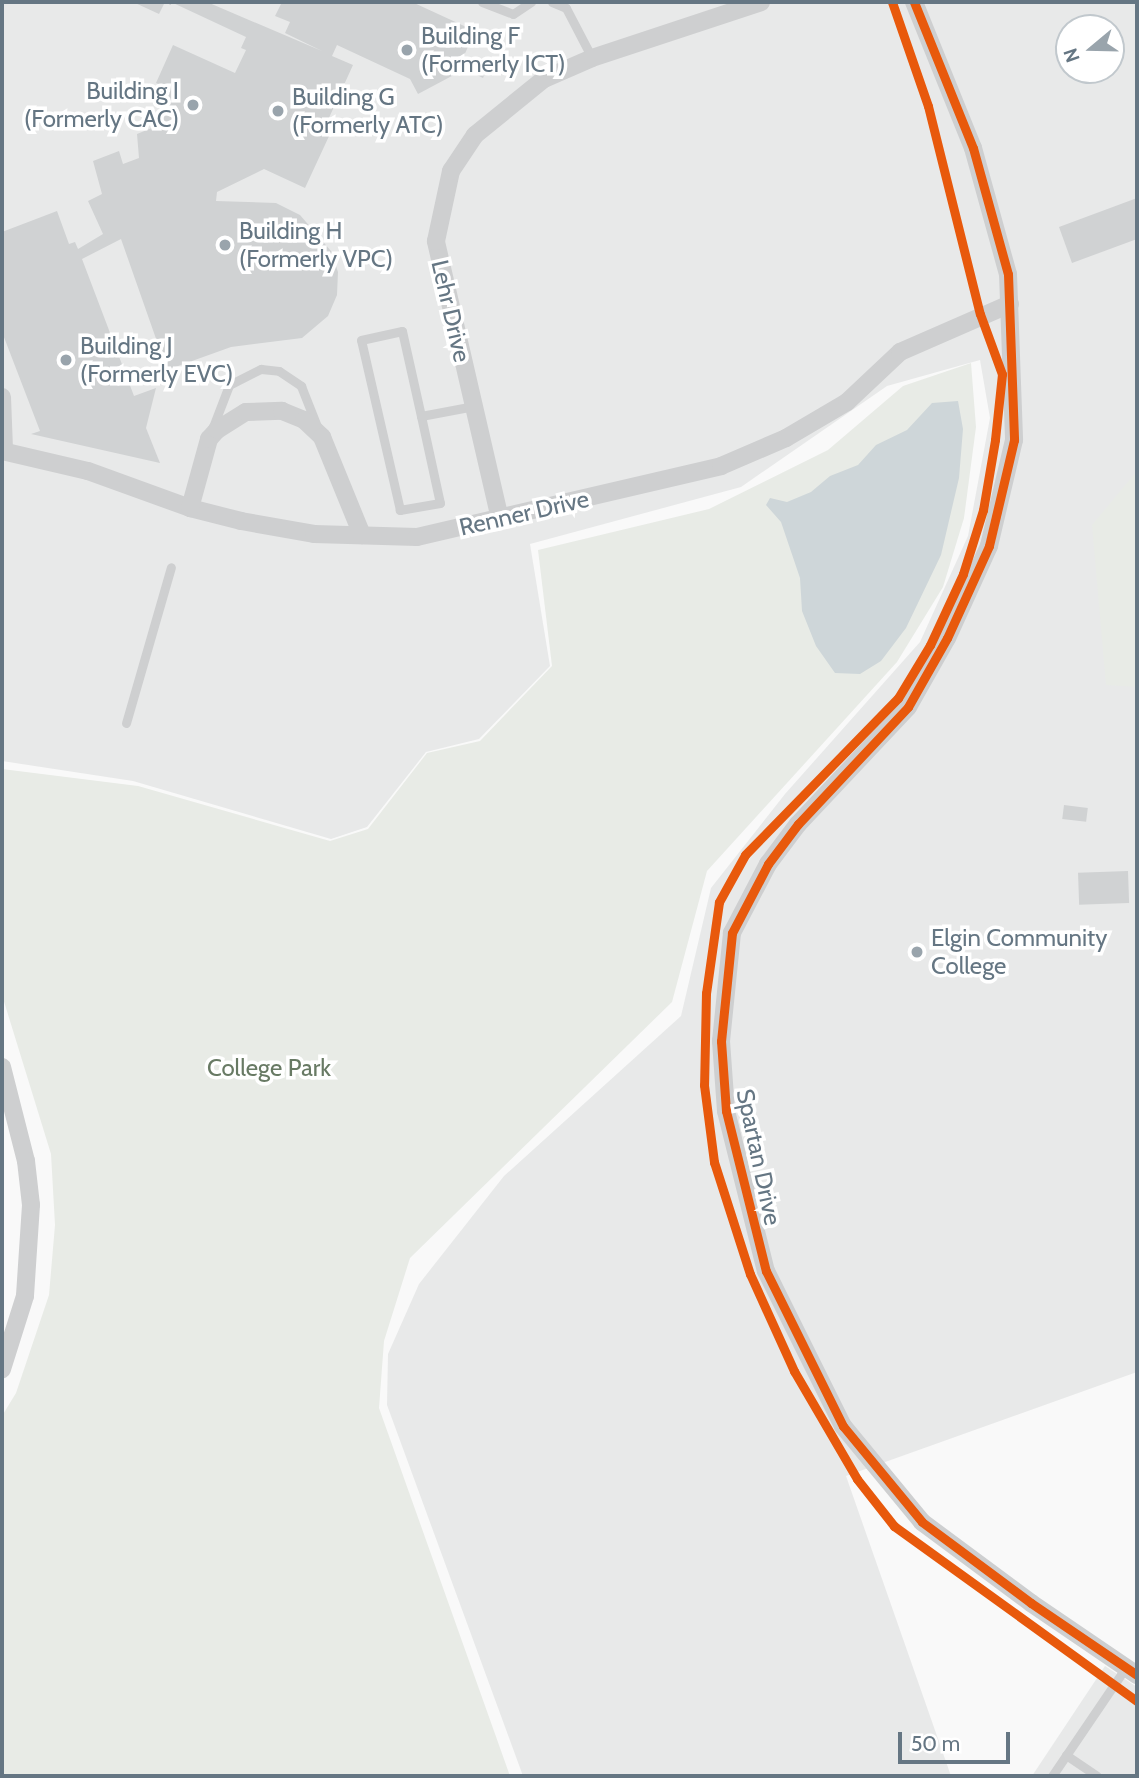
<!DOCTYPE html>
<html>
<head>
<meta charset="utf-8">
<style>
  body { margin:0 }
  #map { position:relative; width:1139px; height:1778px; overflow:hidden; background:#f9f9f9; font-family:Cabin,sans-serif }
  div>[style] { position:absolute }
  .built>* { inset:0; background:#e8e9e9 }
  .green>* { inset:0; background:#e8ebe6 }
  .water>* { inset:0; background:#ced6d9 }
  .building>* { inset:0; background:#d0d2d3; transform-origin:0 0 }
  .path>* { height:2.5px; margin-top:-1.25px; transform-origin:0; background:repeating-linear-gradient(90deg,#cbcccd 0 3.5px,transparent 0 7px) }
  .lane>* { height:9px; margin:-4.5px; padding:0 4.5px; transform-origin:4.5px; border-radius:4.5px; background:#cecfd0 }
  .street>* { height:18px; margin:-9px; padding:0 9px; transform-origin:9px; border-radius:9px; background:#cecfd0 }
  .cycleway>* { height:9px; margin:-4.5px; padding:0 4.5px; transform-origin:4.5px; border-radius:4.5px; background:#e8590c }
  .dots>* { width:19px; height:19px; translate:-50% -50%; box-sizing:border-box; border:4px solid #fff; border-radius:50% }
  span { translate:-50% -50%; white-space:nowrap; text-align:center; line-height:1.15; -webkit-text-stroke:7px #fff; paint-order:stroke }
  .poi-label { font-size:24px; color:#657683 }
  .left { translate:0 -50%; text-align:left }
  .right { translate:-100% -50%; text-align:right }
  .street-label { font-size:24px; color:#657683 }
  .park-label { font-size:24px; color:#687a64 }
  .frame { position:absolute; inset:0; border:4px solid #657683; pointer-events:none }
  .north { position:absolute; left:1055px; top:14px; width:70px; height:70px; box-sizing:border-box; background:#fff; border:2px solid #c1c8cd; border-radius:50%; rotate:251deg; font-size:19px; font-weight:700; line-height:28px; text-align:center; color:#657683 }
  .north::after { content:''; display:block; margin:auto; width:24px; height:32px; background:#99a4ac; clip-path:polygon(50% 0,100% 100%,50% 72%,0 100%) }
  .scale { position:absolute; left:898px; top:1732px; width:112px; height:32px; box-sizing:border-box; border:4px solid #657683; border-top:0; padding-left:9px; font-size:21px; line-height:24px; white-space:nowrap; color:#657683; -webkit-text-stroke:5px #fff; paint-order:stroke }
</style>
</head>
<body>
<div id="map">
  <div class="built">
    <i style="clip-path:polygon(evenodd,2px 2px,1137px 2px,1137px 1372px,846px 1476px,951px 1776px,523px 1776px,387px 1405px,388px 1354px,419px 1284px,504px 1176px,681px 1016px,711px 888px,785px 794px,920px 642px,968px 536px,990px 418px,980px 360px,887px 386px,741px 487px,530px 544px,550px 666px,479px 739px,426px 752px,367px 827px,331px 839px,133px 781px,2px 761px,2px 2px,1069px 28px,1111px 28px,1111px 70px,1069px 70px,1069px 28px)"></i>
    <i style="clip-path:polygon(1105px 1666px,1137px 1687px,1137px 1776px,1032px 1776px)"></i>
  </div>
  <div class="green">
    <i style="clip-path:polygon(971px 363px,976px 427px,964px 518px,943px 587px,897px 662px,707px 871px,672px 1002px,410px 1258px,384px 1341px,379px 1408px,510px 1776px,2px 1776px,2px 1416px,16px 1393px,49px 1295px,55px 1225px,51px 1154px,2px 995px,2px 769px,138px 786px,330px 841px,368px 829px,427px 753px,480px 741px,552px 666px,538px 550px,709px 509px,828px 450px,903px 386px)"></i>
    <i style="clip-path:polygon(1137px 471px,1137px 687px,1106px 685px,1092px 525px)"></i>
  </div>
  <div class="water">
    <i style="clip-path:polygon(958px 401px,963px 429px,959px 478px,941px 555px,906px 628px,881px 661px,860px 674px,835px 673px,816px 646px,802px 611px,800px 578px,781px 522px,766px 505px,770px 498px,787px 502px,811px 492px,830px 476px,858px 465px,876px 445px,907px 430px,932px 403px)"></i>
  </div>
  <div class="building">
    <i style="clip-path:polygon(133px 2px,165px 2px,159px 14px)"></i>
    <i style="clip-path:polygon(171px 2px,207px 2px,322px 51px,285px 33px,290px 22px,275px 16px,282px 2px,412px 2px,475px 31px,463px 58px,487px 69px,483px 78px,465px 69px,418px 94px,410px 79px,337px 45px,332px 56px,353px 65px,323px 131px,330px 134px,305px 188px,264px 169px,217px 192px,216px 201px,276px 203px,300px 215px,331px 251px,338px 272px,337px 295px,328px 316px,302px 338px,231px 347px,167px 370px,121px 239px,82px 259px,134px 396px,156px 388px,146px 428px,160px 463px,31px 434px,40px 431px,2px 332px,2px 232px,57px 211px,69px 244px,75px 242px,78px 249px,103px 234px,88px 201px,102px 194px,93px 161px,119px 151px,123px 164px,139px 158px,137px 134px,164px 123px,154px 119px,168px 88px,156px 83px,173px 45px,235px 73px,246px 50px,241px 48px,246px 37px)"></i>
    <i style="clip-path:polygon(1137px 198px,1137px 239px,1072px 263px,1059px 227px)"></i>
    <i style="left:1064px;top:805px;width:24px;height:14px;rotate:7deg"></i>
    <i style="left:1128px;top:871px;width:32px;height:50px;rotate:88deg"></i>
  </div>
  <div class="path">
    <i style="left:169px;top:4px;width:2px;rotate:-63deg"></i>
  </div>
  <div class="lane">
    <i style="left:482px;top:2px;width:33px;rotate:21deg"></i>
    <i style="left:513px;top:14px;width:22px;rotate:-34deg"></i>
    <i style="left:552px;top:2px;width:15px;rotate:23deg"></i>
    <i style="left:566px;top:8px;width:56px;rotate:62.5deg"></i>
    <i style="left:421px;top:416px;width:89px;rotate:77.7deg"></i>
    <i style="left:440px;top:503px;width:41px;rotate:170.1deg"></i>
    <i style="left:400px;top:510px;width:174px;rotate:-102.9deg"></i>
    <i style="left:361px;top:340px;width:42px;rotate:-12.4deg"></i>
    <i style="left:402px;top:331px;width:87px;rotate:77.4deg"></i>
    <i style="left:421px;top:416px;width:54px;rotate:-10.7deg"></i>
    <i style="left:211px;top:432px;width:50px;rotate:-69deg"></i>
    <i style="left:229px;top:385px;width:36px;rotate:-27deg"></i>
    <i style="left:261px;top:369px;width:18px;rotate:6deg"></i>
    <i style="left:279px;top:371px;width:27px;rotate:34deg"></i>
    <i style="left:301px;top:386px;width:46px;rotate:68.4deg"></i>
    <i style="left:126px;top:723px;width:162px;rotate:-73.9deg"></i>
    <i style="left:1066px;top:1755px;width:37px;rotate:34deg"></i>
    <i style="left:1052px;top:1776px;width:132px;rotate:-55.8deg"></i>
  </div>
  <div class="street">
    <i style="left:914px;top:2px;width:157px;rotate:68deg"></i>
    <i style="left:973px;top:148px;width:131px;rotate:74.5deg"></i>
    <i style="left:1008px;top:274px;width:166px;rotate:87.9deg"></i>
    <i style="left:1014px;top:440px;width:109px;rotate:103.3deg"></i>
    <i style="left:989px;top:546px;width:101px;rotate:114.5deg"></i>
    <i style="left:947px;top:638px;width:79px;rotate:119.5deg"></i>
    <i style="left:908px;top:707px;width:161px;rotate:133.2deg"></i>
    <i style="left:798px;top:824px;width:50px;rotate:126.9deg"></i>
    <i style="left:768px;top:864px;width:78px;rotate:117.6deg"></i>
    <i style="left:732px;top:933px;width:109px;rotate:95.8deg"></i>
    <i style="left:721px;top:1041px;width:70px;rotate:85.9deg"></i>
    <i style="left:726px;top:1111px;width:165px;rotate:76deg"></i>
    <i style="left:766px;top:1271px;width:173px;rotate:63.6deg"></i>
    <i style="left:843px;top:1426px;width:124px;rotate:50.5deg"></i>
    <i style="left:922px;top:1522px;width:136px;rotate:36.6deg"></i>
    <i style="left:1031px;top:1603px;width:128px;rotate:34.2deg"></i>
    <i style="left:2px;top:397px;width:53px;rotate:87.8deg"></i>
    <i style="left:2px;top:451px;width:88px;rotate:13.1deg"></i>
    <i style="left:88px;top:471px;width:109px;rotate:19.9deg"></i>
    <i style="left:190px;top:508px;width:53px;rotate:14.3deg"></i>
    <i style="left:241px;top:521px;width:74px;rotate:10.1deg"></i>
    <i style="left:314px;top:534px;width:103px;rotate:1.7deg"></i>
    <i style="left:417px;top:537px;width:312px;rotate:-13.1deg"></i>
    <i style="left:721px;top:466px;width:71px;rotate:-23.3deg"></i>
    <i style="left:786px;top:438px;width:71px;rotate:-30.5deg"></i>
    <i style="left:847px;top:402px;width:73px;rotate:-43.3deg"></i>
    <i style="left:900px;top:352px;width:120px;rotate:-23.6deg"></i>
    <i style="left:190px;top:508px;width:72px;rotate:-74.6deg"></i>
    <i style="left:209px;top:439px;width:12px;rotate:-48deg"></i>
    <i style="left:217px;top:430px;width:34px;rotate:-32deg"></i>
    <i style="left:246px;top:412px;width:36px;rotate:-2deg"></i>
    <i style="left:282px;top:411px;width:24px;rotate:22deg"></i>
    <i style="left:304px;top:420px;width:25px;rotate:43deg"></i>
    <i style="left:322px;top:437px;width:106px;rotate:67.8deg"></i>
    <i style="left:500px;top:519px;width:285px;rotate:-103deg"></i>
    <i style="left:436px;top:241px;width:72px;rotate:-77.9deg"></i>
    <i style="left:451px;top:171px;width:43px;rotate:-56.3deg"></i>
    <i style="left:475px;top:135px;width:89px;rotate:-39.1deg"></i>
    <i style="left:544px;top:79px;width:52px;rotate:-23.6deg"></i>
    <i style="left:592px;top:58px;width:178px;rotate:-18.3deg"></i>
    <i style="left:2px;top:1067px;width:97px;rotate:75.7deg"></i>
    <i style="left:26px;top:1161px;width:44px;rotate:83.5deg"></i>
    <i style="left:31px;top:1205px;width:91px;rotate:93.8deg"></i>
    <i style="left:25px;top:1296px;width:77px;rotate:107.5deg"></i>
  </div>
  <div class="cycleway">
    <i style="left:892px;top:2px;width:110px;rotate:70.9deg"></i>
    <i style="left:928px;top:106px;width:214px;rotate:76deg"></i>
    <i style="left:980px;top:314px;width:64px;rotate:69.9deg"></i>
    <i style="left:1002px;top:374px;width:66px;rotate:96.1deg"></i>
    <i style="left:995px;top:440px;width:71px;rotate:99.7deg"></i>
    <i style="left:983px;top:510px;width:67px;rotate:107.4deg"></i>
    <i style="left:963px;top:574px;width:78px;rotate:114.9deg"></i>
    <i style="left:930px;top:645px;width:62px;rotate:121.1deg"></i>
    <i style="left:898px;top:698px;width:219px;rotate:134.3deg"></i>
    <i style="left:745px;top:855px;width:54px;rotate:119deg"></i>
    <i style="left:719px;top:902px;width:92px;rotate:98.1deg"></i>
    <i style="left:706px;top:993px;width:92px;rotate:91.2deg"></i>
    <i style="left:704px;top:1085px;width:78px;rotate:82.6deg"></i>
    <i style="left:714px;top:1162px;width:118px;rotate:72.2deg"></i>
    <i style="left:750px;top:1274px;width:107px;rotate:65.6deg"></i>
    <i style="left:794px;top:1371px;width:125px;rotate:59.7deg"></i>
    <i style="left:857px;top:1479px;width:60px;rotate:51.8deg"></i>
    <i style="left:894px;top:1526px;width:299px;rotate:35.8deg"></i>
    <i style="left:914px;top:2px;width:157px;rotate:68deg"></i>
    <i style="left:973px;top:148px;width:131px;rotate:74.5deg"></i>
    <i style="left:1008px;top:274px;width:166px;rotate:87.9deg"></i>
    <i style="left:1014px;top:440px;width:109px;rotate:103.3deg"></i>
    <i style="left:989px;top:546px;width:101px;rotate:114.5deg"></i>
    <i style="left:947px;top:638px;width:79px;rotate:119.5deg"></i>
    <i style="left:908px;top:707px;width:161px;rotate:133.2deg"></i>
    <i style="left:798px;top:824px;width:50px;rotate:126.9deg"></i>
    <i style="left:768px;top:864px;width:78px;rotate:117.6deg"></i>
    <i style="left:732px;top:933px;width:109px;rotate:95.8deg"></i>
    <i style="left:721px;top:1041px;width:70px;rotate:85.9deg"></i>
    <i style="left:726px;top:1111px;width:165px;rotate:76deg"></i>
    <i style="left:766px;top:1271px;width:173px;rotate:63.6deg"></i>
    <i style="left:843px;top:1426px;width:124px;rotate:50.5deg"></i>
    <i style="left:922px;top:1522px;width:136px;rotate:36.6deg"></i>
    <i style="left:1031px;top:1603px;width:128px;rotate:34.2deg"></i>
  </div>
  <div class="dots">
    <i style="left:407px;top:50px;background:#99a4ac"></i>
    <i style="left:193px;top:105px;background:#99a4ac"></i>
    <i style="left:278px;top:111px;background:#99a4ac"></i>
    <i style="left:225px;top:245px;background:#99a4ac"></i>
    <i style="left:66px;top:360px;background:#99a4ac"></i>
    <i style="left:917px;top:952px;background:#99a4ac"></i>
  </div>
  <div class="poi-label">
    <span class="left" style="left:421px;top:50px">Building F<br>(Formerly ICT)</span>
    <span class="right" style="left:179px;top:105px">Building I<br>(Formerly CAC)</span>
    <span class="left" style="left:292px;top:111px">Building G<br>(Formerly ATC)</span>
    <span class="left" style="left:239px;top:245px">Building H<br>(Formerly VPC)</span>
    <span class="left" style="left:80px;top:360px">Building J<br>(Formerly EVC)</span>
    <span class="left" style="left:931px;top:952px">Elgin Community<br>College</span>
  </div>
  <div class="street-label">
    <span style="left:451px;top:311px;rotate:77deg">Lehr Drive</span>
    <span style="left:524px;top:513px;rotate:-13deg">Renner Drive</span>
    <span style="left:759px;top:1157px;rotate:78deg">Spartan Drive</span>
  </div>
  <div class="park-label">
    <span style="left:269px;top:1068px">College Park</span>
  </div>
  <div class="frame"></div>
  <div class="north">N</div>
  <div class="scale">50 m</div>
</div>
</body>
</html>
